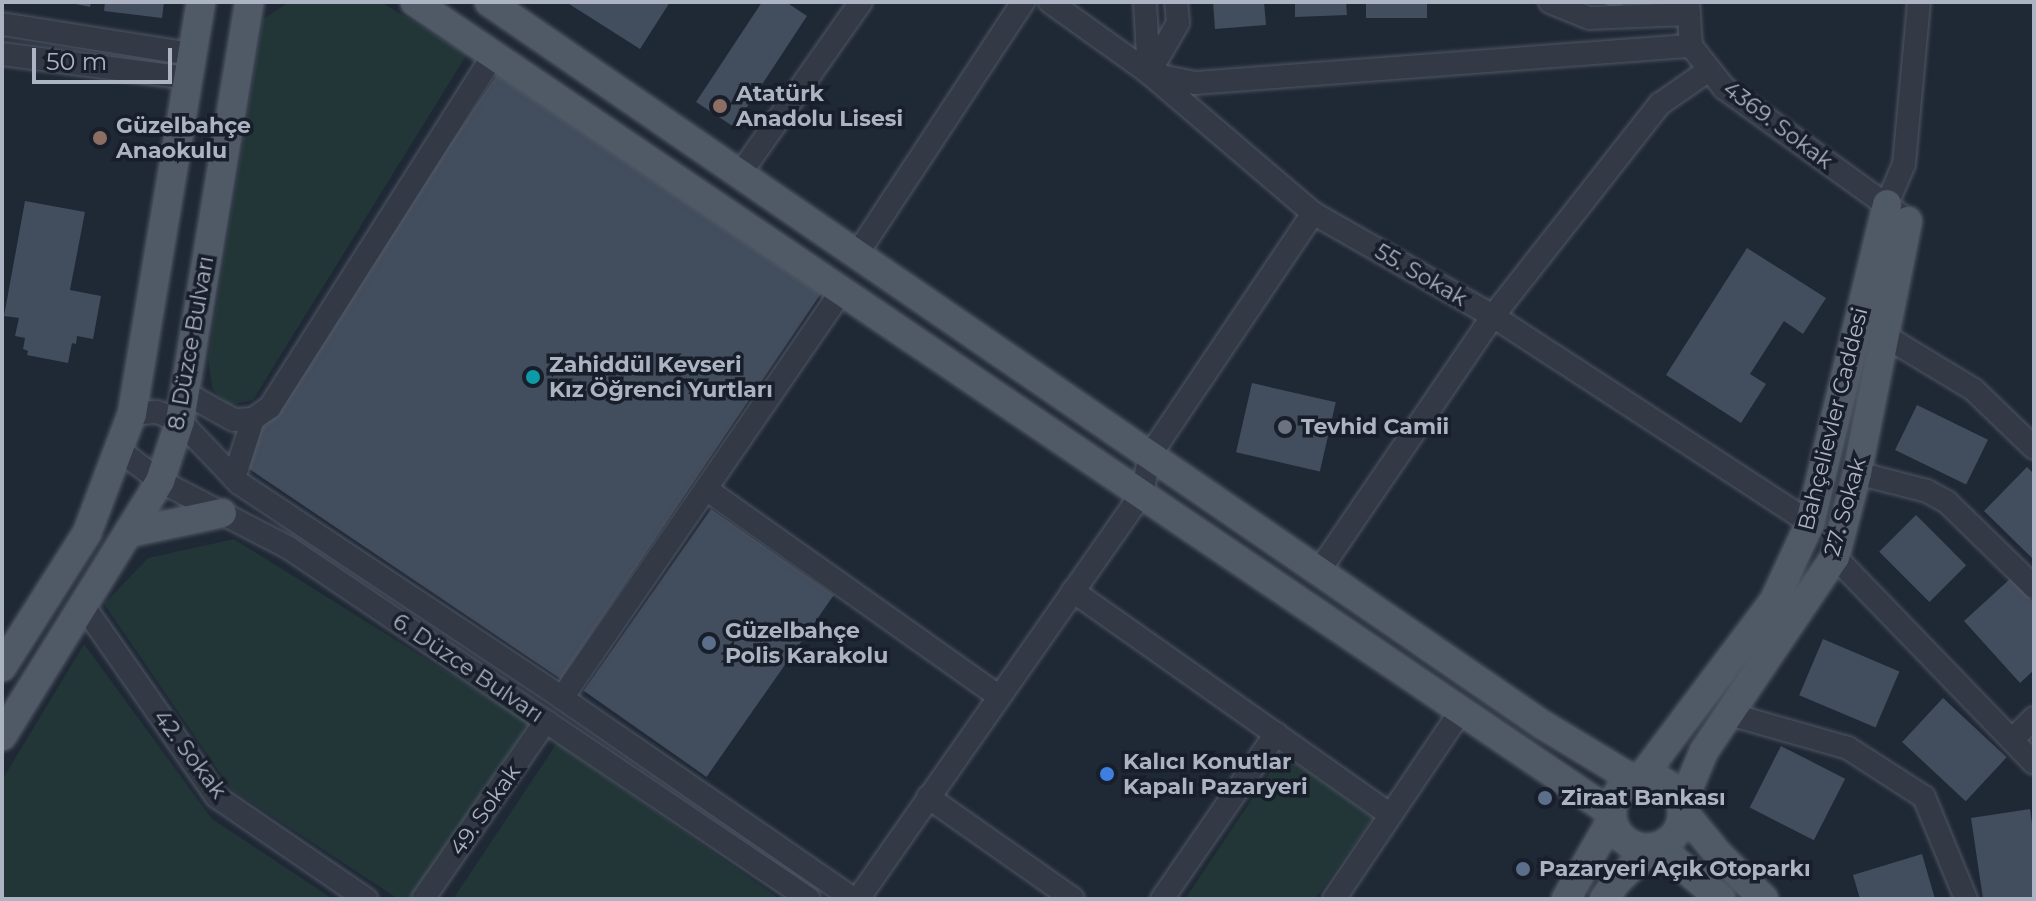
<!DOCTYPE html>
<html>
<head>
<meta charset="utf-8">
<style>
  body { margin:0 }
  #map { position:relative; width:2036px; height:901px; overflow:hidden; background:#1f2835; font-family:Montserrat,sans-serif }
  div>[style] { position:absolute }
  .green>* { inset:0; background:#223537 }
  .building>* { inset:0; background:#424d5d; transform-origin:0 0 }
  .roads { filter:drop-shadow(0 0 2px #505764) drop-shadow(0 0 2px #505764) }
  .minor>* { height:22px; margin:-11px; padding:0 11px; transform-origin:11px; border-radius:11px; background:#333a45 }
  .major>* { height:28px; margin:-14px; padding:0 14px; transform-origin:14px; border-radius:14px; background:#505966 }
  .major>.ring { margin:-14px; padding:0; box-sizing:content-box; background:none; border:28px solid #505966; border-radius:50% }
  .dots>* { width:22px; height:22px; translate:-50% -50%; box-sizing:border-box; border:4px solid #181f2a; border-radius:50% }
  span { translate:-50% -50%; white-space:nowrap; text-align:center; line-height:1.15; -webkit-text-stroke:7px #181f2a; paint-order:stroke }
  .poi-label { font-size:22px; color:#acb4c3; font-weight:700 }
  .left { translate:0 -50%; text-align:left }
  .street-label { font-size:22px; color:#acb4c3 }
  .frame { position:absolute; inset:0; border:4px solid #acb4c3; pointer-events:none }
  .scale { position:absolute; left:32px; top:48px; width:140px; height:36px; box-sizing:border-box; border:4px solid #acb4c3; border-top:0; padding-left:10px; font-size:24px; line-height:28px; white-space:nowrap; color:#acb4c3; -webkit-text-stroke:6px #181f2a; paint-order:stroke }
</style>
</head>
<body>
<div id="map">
  <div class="green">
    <i style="clip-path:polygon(289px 2px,381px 2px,467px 54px,253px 400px,230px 405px,213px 390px,208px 359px,263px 19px)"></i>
    <i style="clip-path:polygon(234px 539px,529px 723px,409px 899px,398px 899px,231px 789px,104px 604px,148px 558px)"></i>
    <i style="clip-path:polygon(84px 644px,212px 819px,333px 899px,2px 899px,2px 780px)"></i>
    <i style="clip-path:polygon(557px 743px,780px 899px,453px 899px)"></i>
    <i style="clip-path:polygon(1282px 754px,1373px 818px,1315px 899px,1185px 899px)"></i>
  </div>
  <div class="building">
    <i style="clip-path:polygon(66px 2px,91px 2px,90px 7px)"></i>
    <i style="clip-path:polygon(105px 2px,164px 2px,162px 18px,104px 11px)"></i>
    <i style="clip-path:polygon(566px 2px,670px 2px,640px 49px)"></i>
    <i style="clip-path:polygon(762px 2px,786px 2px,807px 16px,734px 127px,696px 102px)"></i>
    <i style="clip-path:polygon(1213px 2px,1264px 2px,1266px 25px,1215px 29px)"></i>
    <i style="clip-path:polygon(1295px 2px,1346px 2px,1347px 15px,1295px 17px)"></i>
    <i style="left:1366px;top:2px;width:61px;height:16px"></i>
    <i style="clip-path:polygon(1601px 2px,1624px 2px,1619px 11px)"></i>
    <i style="left:500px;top:70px;width:391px;height:471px;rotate:34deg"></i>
    <i style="clip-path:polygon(25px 201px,85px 212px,70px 290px,101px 296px,93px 339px,77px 336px,76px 344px,72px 343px,68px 363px,27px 355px,28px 351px,23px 349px,25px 338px,15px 336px,19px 318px,4px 316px)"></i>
    <i style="clip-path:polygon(1747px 248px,1826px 298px,1803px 334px,1784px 321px,1750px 374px,1766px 384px,1741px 423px,1666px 375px)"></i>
    <i style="left:1252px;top:383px;width:86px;height:71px;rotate:13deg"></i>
    <i style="left:1917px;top:405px;width:79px;height:50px;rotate:26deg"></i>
    <i style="clip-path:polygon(2027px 467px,2034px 474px,2034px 560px,1984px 511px)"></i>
    <i style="left:711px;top:509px;width:150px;height:222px;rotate:35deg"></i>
    <i style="left:1916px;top:515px;width:71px;height:52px;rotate:45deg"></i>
    <i style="clip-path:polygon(2011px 578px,2034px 603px,2034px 670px,2020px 683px,1964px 621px)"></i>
    <i style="left:1823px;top:639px;width:83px;height:61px;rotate:23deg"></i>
    <i style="left:1943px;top:698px;width:87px;height:60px;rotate:43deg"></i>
    <i style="left:1781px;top:746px;width:72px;height:69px;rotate:27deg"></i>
    <i style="clip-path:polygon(2030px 809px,2034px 838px,2034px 899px,1983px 899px,1971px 818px)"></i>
    <i style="clip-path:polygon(1922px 854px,1935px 899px,1860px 899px,1853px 875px)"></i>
  </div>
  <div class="roads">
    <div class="minor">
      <i style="left:1050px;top:2px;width:122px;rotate:35.6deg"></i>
      <i style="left:1149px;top:73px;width:216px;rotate:40.5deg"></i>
      <i style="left:1313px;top:213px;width:207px;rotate:29.8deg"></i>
      <i style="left:1493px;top:316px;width:379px;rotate:33.1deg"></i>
      <i style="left:1145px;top:2px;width:71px;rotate:86.8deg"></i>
      <i style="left:1550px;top:2px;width:42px;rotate:22.3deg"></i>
      <i style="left:1589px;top:18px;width:100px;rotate:-2.3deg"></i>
      <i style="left:1688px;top:2px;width:44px;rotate:86.1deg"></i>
      <i style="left:1691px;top:46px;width:53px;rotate:51.8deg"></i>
      <i style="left:1724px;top:88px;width:217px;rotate:35.8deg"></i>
      <i style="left:2px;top:24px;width:192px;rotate:9deg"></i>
      <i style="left:2px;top:54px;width:188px;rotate:7.4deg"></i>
      <i style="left:1149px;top:73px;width:58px;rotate:-59.9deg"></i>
      <i style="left:1178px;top:23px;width:21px;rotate:-95deg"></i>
      <i style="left:1151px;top:74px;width:45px;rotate:11.6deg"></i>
      <i style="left:1195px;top:83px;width:497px;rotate:-4.3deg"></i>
      <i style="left:740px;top:174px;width:210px;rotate:-54.9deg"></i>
      <i style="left:1887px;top:204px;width:43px;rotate:-67deg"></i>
      <i style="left:1904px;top:164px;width:163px;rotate:-84.7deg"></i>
      <i style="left:857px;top:254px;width:302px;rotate:-56.6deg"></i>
      <i style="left:1885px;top:336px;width:104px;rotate:31.2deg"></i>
      <i style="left:1974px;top:390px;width:83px;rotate:44deg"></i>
      <i style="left:185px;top:393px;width:56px;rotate:28.9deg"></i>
      <i style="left:234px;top:420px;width:19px;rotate:-3deg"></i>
      <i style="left:253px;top:419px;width:21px;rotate:-35deg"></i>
      <i style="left:270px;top:407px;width:417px;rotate:-57.6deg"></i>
      <i style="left:132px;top:414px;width:25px;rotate:-5deg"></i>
      <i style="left:157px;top:412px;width:25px;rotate:21deg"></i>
      <i style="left:180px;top:421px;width:86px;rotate:46.4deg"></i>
      <i style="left:239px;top:483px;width:388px;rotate:33.6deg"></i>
      <i style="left:562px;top:698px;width:354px;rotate:34.6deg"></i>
      <i style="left:119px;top:450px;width:51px;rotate:37.1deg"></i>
      <i style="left:160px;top:481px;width:145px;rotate:27.4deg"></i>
      <i style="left:289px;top:548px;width:627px;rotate:34.02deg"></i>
      <i style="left:1857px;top:473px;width:72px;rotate:14.4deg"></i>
      <i style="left:1927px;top:491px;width:23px;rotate:29deg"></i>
      <i style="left:1947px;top:502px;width:122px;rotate:44.3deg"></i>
      <i style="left:234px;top:478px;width:62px;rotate:-72.1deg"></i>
      <i style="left:706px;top:489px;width:358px;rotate:35.3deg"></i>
      <i style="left:1835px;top:557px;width:286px;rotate:46deg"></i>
      <i style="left:1319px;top:571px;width:309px;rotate:-55.7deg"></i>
      <i style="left:1493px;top:316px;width:270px;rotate:-51.8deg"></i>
      <i style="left:1660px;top:104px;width:60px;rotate:-34.8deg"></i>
      <i style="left:1073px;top:591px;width:388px;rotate:35.2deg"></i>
      <i style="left:83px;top:605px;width:234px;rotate:55.1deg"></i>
      <i style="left:217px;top:797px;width:181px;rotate:34.4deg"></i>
      <i style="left:562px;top:698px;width:495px;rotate:-55.5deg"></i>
      <i style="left:1729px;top:714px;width:124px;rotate:15.9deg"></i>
      <i style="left:1848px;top:748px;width:90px;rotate:32.8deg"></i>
      <i style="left:1924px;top:797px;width:110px;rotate:67.6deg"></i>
      <i style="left:2012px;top:740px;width:31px;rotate:-45deg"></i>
      <i style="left:928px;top:797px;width:177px;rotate:35.1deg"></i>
      <i style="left:423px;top:899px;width:216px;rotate:-55.4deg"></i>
      <i style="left:858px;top:899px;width:495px;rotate:-55deg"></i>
      <i style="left:1142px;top:493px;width:39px;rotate:-78deg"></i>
      <i style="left:1150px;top:455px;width:292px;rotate:-56deg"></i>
      <i style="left:1162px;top:899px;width:201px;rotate:-55.4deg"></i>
      <i style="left:1334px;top:899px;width:227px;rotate:-56deg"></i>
    </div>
    <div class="major">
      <i style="left:415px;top:2px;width:1446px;rotate:34.12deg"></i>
      <i style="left:489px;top:2px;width:1278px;rotate:34.45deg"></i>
      <i style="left:1543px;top:725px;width:106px;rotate:31.1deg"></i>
      <i style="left:128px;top:533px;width:96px;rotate:-12deg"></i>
      <i style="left:2px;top:667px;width:159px;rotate:-57.6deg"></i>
      <i style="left:87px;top:533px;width:127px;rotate:-69.3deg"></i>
      <i style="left:132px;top:414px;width:418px;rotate:-80.5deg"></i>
      <i style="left:2px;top:736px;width:300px;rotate:-58.2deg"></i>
      <i style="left:160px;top:481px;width:63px;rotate:-71.6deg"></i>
      <i style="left:180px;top:421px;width:425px;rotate:-80.6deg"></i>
      <i class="ring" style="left:1612px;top:778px;width:42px;height:42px"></i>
      <i style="left:1641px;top:778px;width:221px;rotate:-53.1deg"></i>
      <i style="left:1774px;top:601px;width:86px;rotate:-65.2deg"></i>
      <i style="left:1810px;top:523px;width:328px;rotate:-76.4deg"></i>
      <i style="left:1682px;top:804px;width:57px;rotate:-67.5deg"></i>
      <i style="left:1704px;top:751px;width:234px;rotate:-56deg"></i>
      <i style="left:1835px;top:557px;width:87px;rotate:-75.3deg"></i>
      <i style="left:1857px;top:473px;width:257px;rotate:-78.6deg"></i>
      <i style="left:1683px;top:811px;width:55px;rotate:50.9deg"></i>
      <i style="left:1718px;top:854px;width:64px;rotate:44.4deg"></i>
      <i style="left:1659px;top:847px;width:81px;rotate:40deg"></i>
      <i style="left:1566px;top:899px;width:92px;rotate:-60.1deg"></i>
      <i style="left:1604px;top:899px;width:24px;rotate:-54deg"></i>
      <i style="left:1618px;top:880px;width:47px;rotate:-43.3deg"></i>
    </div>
  </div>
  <div class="dots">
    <i style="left:720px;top:106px;background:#8d6e63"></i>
    <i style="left:100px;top:138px;background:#8d6e63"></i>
    <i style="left:533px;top:377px;background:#0f9aa8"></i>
    <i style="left:1285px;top:427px;background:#6b7280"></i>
    <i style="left:709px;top:643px;background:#5c6f8a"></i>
    <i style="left:1107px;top:774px;background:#3f7fe0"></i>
    <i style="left:1545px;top:798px;background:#5c6f8a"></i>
    <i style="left:1523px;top:869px;background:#5c6f8a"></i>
  </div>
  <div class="poi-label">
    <span class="left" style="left:736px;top:106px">Atatürk<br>Anadolu Lisesi</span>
    <span class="left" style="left:116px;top:138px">Güzelbahçe<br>Anaokulu</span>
    <span class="left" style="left:549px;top:377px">Zahiddül Kevseri<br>Kız Öğrenci Yurtları</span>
    <span class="left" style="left:1301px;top:427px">Tevhid Camii</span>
    <span class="left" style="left:725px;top:643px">Güzelbahçe<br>Polis Karakolu</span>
    <span class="left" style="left:1123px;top:774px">Kalıcı Konutlar<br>Kapalı Pazaryeri</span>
    <span class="left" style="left:1561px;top:798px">Ziraat Bankası</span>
    <span class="left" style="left:1539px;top:869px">Pazaryeri Açık Otoparkı</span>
  </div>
  <div class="street-label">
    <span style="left:1778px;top:125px;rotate:37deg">4369. Sokak</span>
    <span style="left:1421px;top:275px;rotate:30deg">55. Sokak</span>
    <span style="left:191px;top:343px;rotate:-80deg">8. Düzce Bulvarı</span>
    <span style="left:1833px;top:419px;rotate:-76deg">Bahçelievler Caddesi</span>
    <span style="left:1845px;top:507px;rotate:-74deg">27. Sokak</span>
    <span style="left:468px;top:668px;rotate:34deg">6. Düzce Bulvarı</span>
    <span style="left:190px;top:754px;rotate:53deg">42. Sokak</span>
    <span style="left:485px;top:810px;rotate:-55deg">49. Sokak</span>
  </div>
  <div class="frame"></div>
  <div class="scale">50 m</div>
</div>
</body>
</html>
